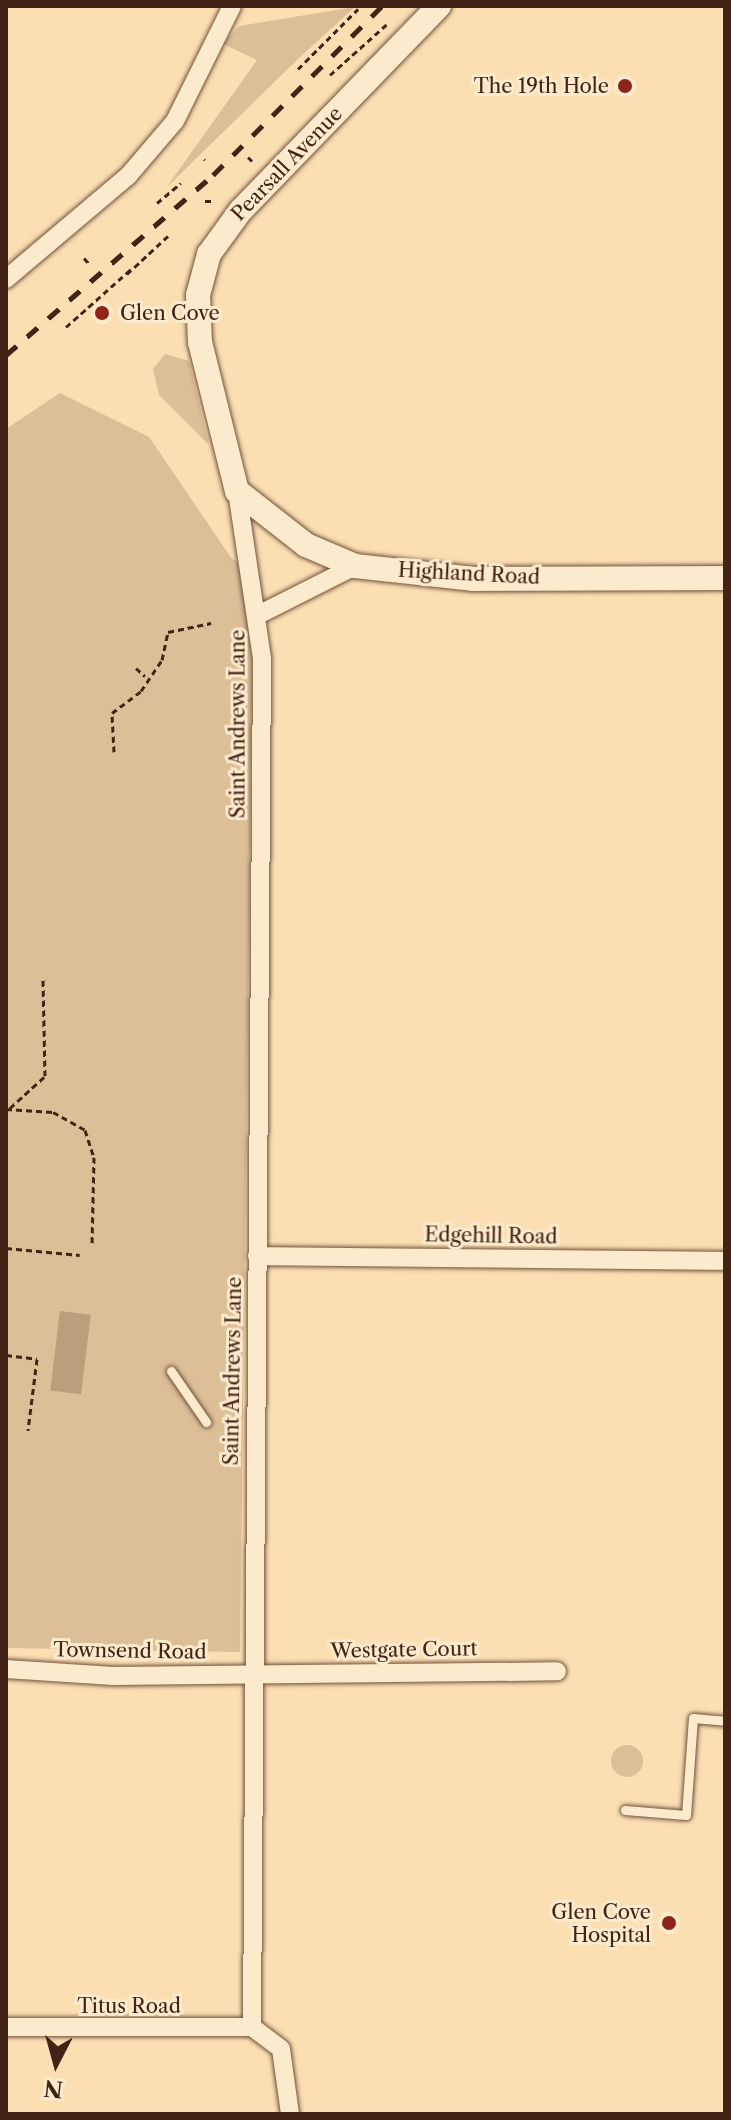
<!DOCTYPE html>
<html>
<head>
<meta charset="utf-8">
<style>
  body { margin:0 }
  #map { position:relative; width:731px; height:2120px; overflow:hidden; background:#fbdeb2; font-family:"Libre Caslon Text",serif }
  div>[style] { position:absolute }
  .green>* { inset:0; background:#dcbe97 }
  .round { border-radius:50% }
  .water>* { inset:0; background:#bc9e7d; transform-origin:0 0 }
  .path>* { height:3px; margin-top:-1.5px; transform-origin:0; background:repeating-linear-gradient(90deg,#432315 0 6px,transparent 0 10px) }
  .roads { filter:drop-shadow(0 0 2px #71523c) drop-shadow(0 0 2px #71523c) }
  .lane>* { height:9px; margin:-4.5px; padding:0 4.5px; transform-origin:4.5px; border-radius:4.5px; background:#fceacd }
  .street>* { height:18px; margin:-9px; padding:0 9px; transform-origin:9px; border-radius:9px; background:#fceacd }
  .secondary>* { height:24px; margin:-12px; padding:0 12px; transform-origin:12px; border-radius:12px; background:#fceacd }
  .rail>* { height:5px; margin-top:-2.5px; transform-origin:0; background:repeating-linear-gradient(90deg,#432315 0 14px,transparent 0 28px) }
  .dots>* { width:22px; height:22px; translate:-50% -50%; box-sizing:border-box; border:4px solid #fceacd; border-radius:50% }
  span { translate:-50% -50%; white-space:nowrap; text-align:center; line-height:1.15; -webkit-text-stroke:6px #fceacd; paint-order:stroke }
  .poi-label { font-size:20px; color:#432315 }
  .right { translate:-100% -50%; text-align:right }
  .left { translate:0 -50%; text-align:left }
  .street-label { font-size:20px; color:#432315 }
  .frame { position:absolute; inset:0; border:8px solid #432315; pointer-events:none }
  .north { position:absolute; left:16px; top:2024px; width:80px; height:80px; -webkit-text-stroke:6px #fceacd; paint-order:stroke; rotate:186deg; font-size:22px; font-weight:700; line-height:32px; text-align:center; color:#432315 }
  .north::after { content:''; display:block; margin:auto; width:28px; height:36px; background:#432315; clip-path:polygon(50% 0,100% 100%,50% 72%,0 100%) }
</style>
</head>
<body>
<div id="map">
  <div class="green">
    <i style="clip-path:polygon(355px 7px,299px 58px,166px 188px,257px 60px,223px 44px,239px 26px)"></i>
    <i style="clip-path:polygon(165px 354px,189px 361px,209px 445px,159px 395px,153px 369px)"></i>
    <i style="clip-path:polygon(60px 393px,149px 437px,232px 559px,243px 564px,252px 659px,240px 1652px,6px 1648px,6px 429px)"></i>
    <i class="round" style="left:611px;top:1745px;width:32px;height:32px"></i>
  </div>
  <div class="water">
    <i style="left:60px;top:1311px;width:31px;height:80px;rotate:7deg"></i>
  </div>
  <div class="path">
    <i style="left:298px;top:69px;width:85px;rotate:-45deg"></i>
    <i style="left:330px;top:75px;width:76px;rotate:-41.8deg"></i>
    <i style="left:248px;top:157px;width:7px;rotate:45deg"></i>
    <i style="left:204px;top:159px;width:1px;rotate:45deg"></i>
    <i style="left:205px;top:201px;width:6px"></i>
    <i style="left:157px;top:203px;width:31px;rotate:-40deg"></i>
    <i style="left:84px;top:258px;width:9px;rotate:49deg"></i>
    <i style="left:127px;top:274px;width:59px;rotate:-42.9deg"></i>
    <i style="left:66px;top:327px;width:87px;rotate:-41.7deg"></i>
    <i style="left:136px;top:668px;width:12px;rotate:42deg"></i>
    <i style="left:114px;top:752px;width:39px;rotate:-93deg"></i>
    <i style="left:112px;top:713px;width:36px;rotate:-37deg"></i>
    <i style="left:141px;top:691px;width:37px;rotate:-56deg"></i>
    <i style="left:162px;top:660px;width:29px;rotate:-78deg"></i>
    <i style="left:168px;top:632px;width:44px;rotate:-11.8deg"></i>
    <i style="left:10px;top:1108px;width:47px;rotate:-42.4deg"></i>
    <i style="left:45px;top:1076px;width:99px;rotate:-91.2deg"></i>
    <i style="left:6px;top:1109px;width:47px;rotate:3.7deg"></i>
    <i style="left:53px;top:1112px;width:37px;rotate:29deg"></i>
    <i style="left:85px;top:1130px;width:28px;rotate:72deg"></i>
    <i style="left:94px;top:1157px;width:87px;rotate:91.3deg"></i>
    <i style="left:6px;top:1248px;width:74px;rotate:5.4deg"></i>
    <i style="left:6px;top:1355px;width:31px;rotate:7deg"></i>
    <i style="left:37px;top:1359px;width:72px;rotate:97.2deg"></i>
  </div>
  <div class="roads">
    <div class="lane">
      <i style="left:171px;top:1371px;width:62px;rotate:55.5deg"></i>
      <i style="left:625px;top:1810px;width:61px;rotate:4.7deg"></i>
      <i style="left:686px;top:1815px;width:97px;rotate:-85.9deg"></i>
      <i style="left:693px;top:1718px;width:32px;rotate:5deg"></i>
    </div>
    <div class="street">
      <i style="left:6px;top:279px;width:160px;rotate:-40.2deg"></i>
      <i style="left:128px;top:176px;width:72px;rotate:-49.5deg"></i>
      <i style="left:175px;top:121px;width:128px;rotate:-63.6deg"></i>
      <i style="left:237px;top:491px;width:170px;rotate:81.5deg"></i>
      <i style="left:262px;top:659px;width:1368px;rotate:90.42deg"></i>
      <i style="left:252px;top:2027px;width:36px;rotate:37deg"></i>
      <i style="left:281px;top:2049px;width:66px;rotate:82.1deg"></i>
      <i style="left:260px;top:614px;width:106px;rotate:-26.8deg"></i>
      <i style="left:257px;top:1256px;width:468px;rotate:0.6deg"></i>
      <i style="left:6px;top:1669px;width:107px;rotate:3.7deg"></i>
      <i style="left:113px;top:1676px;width:444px;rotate:-0.6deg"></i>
      <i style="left:6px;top:2027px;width:246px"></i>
    </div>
    <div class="secondary">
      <i style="left:439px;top:6px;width:284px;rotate:134.1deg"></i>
      <i style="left:241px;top:210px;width:54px;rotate:126deg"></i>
      <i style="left:209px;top:254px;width:42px;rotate:105deg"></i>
      <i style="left:198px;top:295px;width:47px;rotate:87.6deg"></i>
      <i style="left:200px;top:342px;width:154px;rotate:76.1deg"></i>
      <i style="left:237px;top:491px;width:88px;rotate:38deg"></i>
      <i style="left:306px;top:545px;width:53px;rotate:23.2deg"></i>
      <i style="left:355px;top:566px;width:120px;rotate:6.2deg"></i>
      <i style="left:474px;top:579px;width:251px;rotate:-0.2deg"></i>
    </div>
  </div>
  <div class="rail">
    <i style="left:6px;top:355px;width:274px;rotate:-41deg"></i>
    <i style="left:213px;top:175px;width:239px;rotate:-45deg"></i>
  </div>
  <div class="dots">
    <i style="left:625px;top:86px;background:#8f2418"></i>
    <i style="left:102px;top:313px;background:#8f2418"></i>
    <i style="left:669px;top:1923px;background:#8f2418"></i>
  </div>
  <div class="poi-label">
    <span class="right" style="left:609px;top:86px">The 19th Hole</span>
    <span class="left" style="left:120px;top:313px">Glen Cove</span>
    <span class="right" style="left:651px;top:1924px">Glen Cove<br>Hospital</span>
  </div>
  <div class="street-label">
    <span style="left:287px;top:164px;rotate:-46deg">Pearsall Avenue</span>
    <span style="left:469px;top:574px;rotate:3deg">Highland Road</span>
    <span style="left:238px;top:724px;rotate:-90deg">Saint Andrews Lane</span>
    <span style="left:491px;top:1236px;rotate:1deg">Edgehill Road</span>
    <span style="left:233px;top:1371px;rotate:-89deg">Saint Andrews Lane</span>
    <span style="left:404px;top:1650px;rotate:-1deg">Westgate Court</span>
    <span style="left:130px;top:1651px;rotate:1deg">Townsend Road</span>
    <span style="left:129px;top:2006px">Titus Road</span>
  </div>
  <div class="frame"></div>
  <div class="north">N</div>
</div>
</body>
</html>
